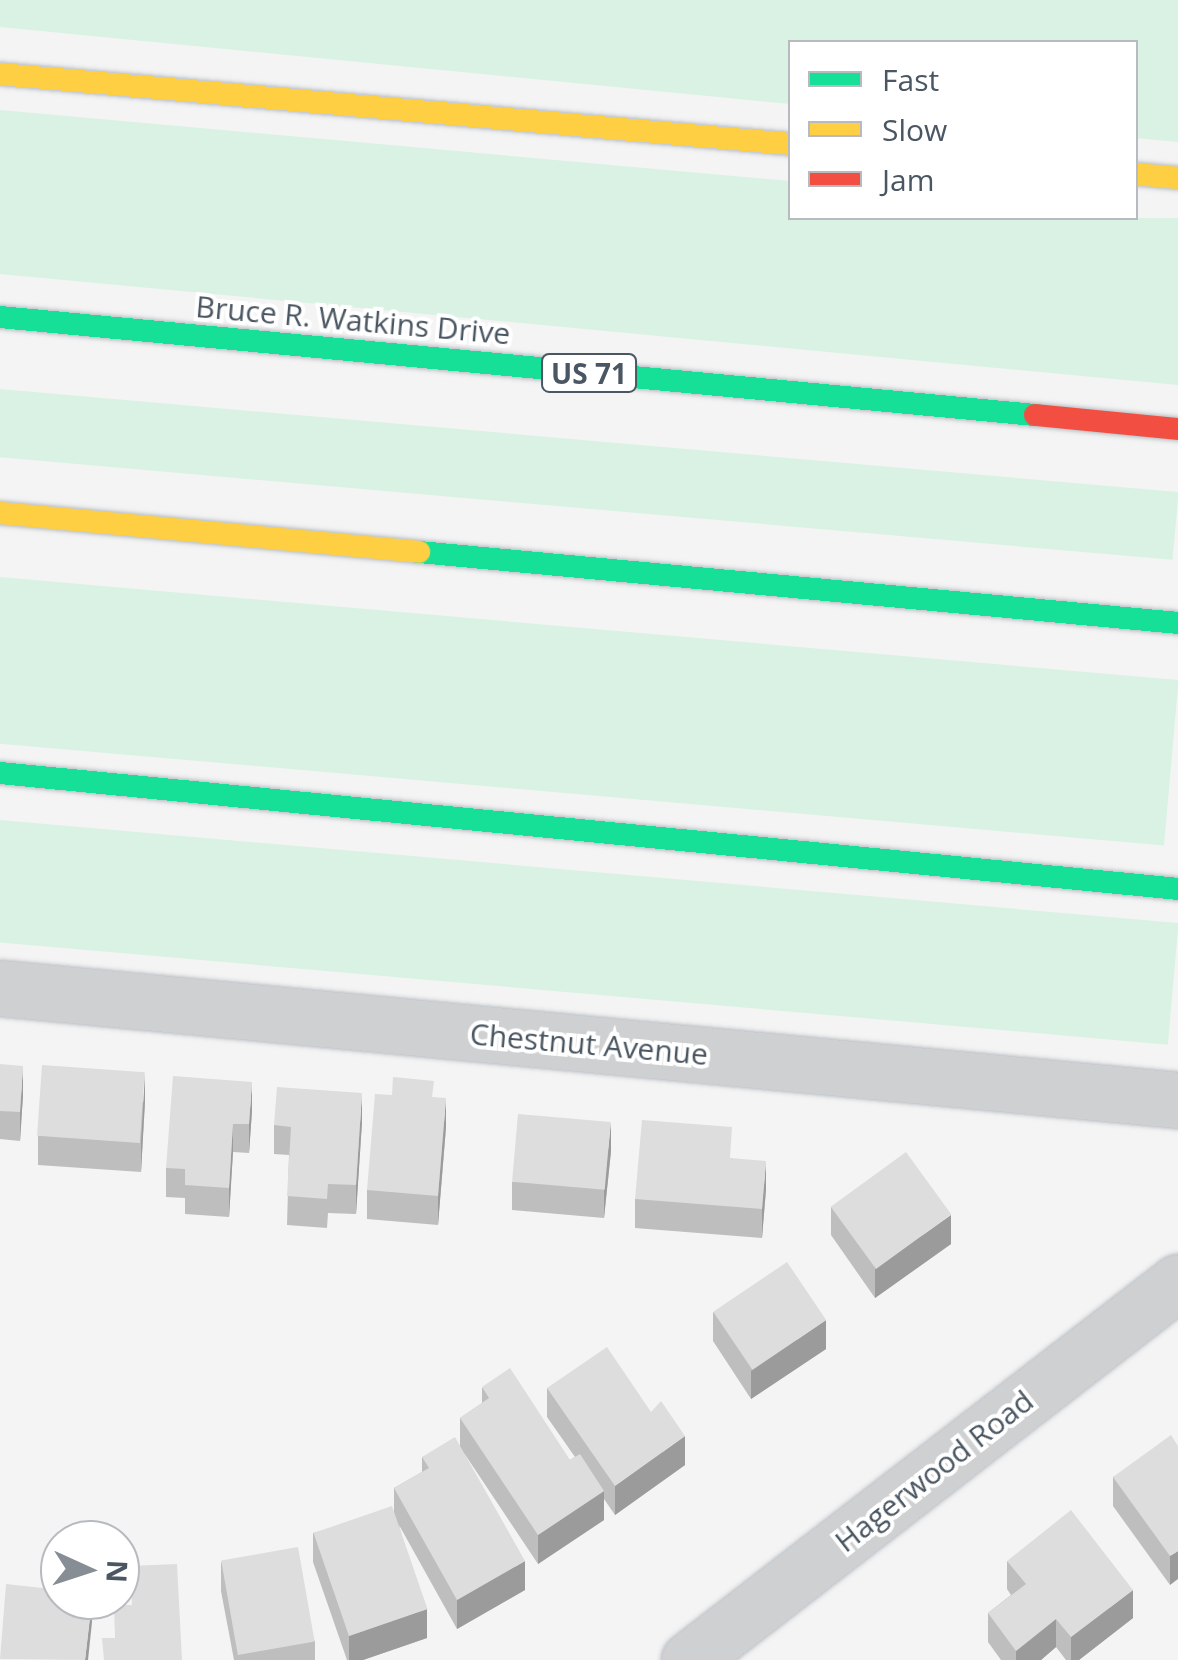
<!DOCTYPE html>
<html>
<head>
<meta charset="utf-8">
<style>
  body { margin:0 }
  #map { position:relative; width:1178px; height:1660px; overflow:hidden; background:#f4f4f4; font-family:"Open Sans",sans-serif }
  div>[style] { position:absolute }
  .green>* { inset:0; background:#d9f2e3; transform-origin:0 0 }
  .roads { filter:drop-shadow(0 0 2px #b9bec3) drop-shadow(0 0 2px #b9bec3) }
  .street>* { height:55px; margin:-27.5px; padding:0 27.5px; transform-origin:27.5px; border-radius:27.5px; background:#ced0d2 }
  .fast>* { height:22px; margin:-11px; padding:0 11px; transform-origin:11px; border-radius:11px; background:#16e098 }
  .slow>* { height:22px; margin:-11px; padding:0 11px; transform-origin:11px; border-radius:11px; background:#ffcf43 }
  .jam>* { height:22px; margin:-11px; padding:0 11px; transform-origin:11px; border-radius:11px; background:#f24e42 }
  .wall>* { inset:0; background:#bebebf }
  .shaded-wall>* { inset:0; background:#9b9b9b }
  .building>* { inset:0; background:#ddddde; transform-origin:0 0 }
  span { translate:-50% -50%; white-space:nowrap; text-align:center; line-height:1.15; -webkit-text-stroke:8px #fff; paint-order:stroke }
  .shield-label span { padding:2px 8px; background:#fff; border:2px solid; border-radius:8px; -webkit-text-stroke-width:0 }
  .shield-label { font-size:28px; color:#4a5661; font-weight:700 }
  .street-label { font-size:30px; color:#4a5661 }
  .legend { position:absolute; left:788px; top:40px; width:350px; height:180px; box-sizing:border-box; background:#fff; border:2px solid #b7bbc0; margin:0; padding:12px 18px; list-style:none; font-size:30px; color:#4a5661 }
  .legend li { display:flex; align-items:center; gap:20px; height:50px }
  .legend b { width:50px; border:2px solid #b7bbc0 }
  .north { position:absolute; left:40px; top:1520px; width:100px; height:100px; box-sizing:border-box; background:#fff; border:2px solid #b7bbc0; border-radius:50%; rotate:93deg; font-size:28px; font-weight:700; line-height:40px; text-align:center; color:#4a5661 }
  .north::after { content:''; display:block; margin:auto; width:35px; height:45px; background:#868d94; clip-path:polygon(50% 0,100% 100%,50% 72%,0 100%) }
</style>
</head>
<body>
<div id="map">
  <div class="green">
    <i style="clip-path:polygon(0 0,1178px 0,1178px 142px,1136px 138px,1136px 42px,790px 42px,790px 104px,0 27px)"></i>
    <i style="clip-path:polygon(0 110px,790px 181px,790px 218px,1178px 218px,1178px 385px,0 274px)"></i>
    <i style="left:0;top:389px;width:1183px;height:68px;rotate:5deg"></i>
    <i style="left:0;top:577px;width:1183px;height:166px;rotate:5deg"></i>
    <i style="left:0;top:820px;width:1183px;height:122px;rotate:5deg"></i>
  </div>
  <div class="roads">
    <div class="street">
      <i style="left:0;top:988px;width:1183px;rotate:5.43deg"></i>
      <i style="left:689px;top:1660px;width:618px;rotate:-37.7deg"></i>
    </div>
    <div class="fast">
      <i style="left:0;top:317px;width:1040px;rotate:5.41deg"></i>
      <i style="left:419px;top:552px;width:762px;rotate:5.34deg"></i>
      <i style="left:0;top:773px;width:1184px;rotate:5.62deg"></i>
    </div>
    <div class="slow">
      <i style="left:0;top:74px;width:793px;rotate:5.06deg"></i>
      <i style="left:1136px;top:174px;width:42px;rotate:5.4deg"></i>
      <i style="left:0;top:513px;width:421px;rotate:5.3deg"></i>
    </div>
    <div class="jam">
      <i style="left:1035px;top:415px;width:144px;rotate:5.6deg"></i>
    </div>
  </div>
  <div class="wall">
    <i style="clip-path:polygon(0 1064px,23px 1095px,20px 1141px,0 1139px)"></i>
    <i style="clip-path:polygon(434px 1097px,446px 1127px,438px 1225px,367px 1219px,367px 1190px)"></i>
    <i style="clip-path:polygon(145px 1101px,141px 1172px,38px 1165px,38px 1136px)"></i>
    <i style="clip-path:polygon(252px 1111px,249px 1153px,233px 1152px,229px 1217px,185px 1214px,185px 1198px,166px 1197px,166px 1168px)"></i>
    <i style="clip-path:polygon(362px 1122px,356px 1214px,328px 1213px,327px 1228px,287px 1225px,289px 1155px,274px 1154px,274px 1125px)"></i>
    <i style="clip-path:polygon(611px 1151px,604px 1218px,512px 1210px,512px 1182px)"></i>
    <i style="clip-path:polygon(732px 1158px,766px 1189px,762px 1238px,635px 1228px,635px 1199px)"></i>
    <i style="clip-path:polygon(831px 1207px,951px 1244px,875px 1298px,831px 1235px)"></i>
    <i style="clip-path:polygon(713px 1312px,826px 1349px,751px 1399px,713px 1341px)"></i>
    <i style="clip-path:polygon(482px 1387px,570px 1460px,575px 1457px,547px 1417px,547px 1388px,685px 1465px,615px 1515px,604px 1499px,604px 1520px,538px 1564px,464px 1453px,525px 1590px,457px 1629px,399px 1525px,427px 1638px,363px 1660px,347px 1660px,313px 1562px,313px 1533px,394px 1512px,394px 1488px,422px 1472px,422px 1457px,460px 1446px,460px 1418px,482px 1403px)"></i>
    <i style="clip-path:polygon(1178px 1446px,1170px 1585px,1113px 1506px,1113px 1477px)"></i>
    <i style="clip-path:polygon(1007px 1561px,1133px 1618px,1079px 1660px,1066px 1660px,1056px 1647px,1041px 1660px,1001px 1660px,988px 1642px,988px 1613px,1011px 1595px,1007px 1589px)"></i>
    <i style="clip-path:polygon(221px 1562px,315px 1641px,315px 1660px,234px 1660px,221px 1591px)"></i>
  </div>
  <div class="shaded-wall">
    <i style="clip-path:polygon(23px 1066px,23px 1095px,20px 1141px,20px 1112px)"></i>
    <i style="clip-path:polygon(145px 1073px,145px 1101px,141px 1172px,141px 1143px)"></i>
    <i style="clip-path:polygon(252px 1082px,252px 1111px,249px 1153px,249px 1124px)"></i>
    <i style="clip-path:polygon(362px 1093px,362px 1122px,356px 1214px,356px 1185px)"></i>
    <i style="clip-path:polygon(446px 1098px,446px 1127px,438px 1225px,438px 1196px)"></i>
    <i style="clip-path:polygon(611px 1122px,611px 1151px,604px 1218px,604px 1189px)"></i>
    <i style="clip-path:polygon(233px 1124px,233px 1152px,229px 1217px,229px 1188px)"></i>
    <i style="clip-path:polygon(766px 1161px,766px 1189px,762px 1238px,762px 1209px)"></i>
    <i style="clip-path:polygon(951px 1215px,951px 1244px,875px 1298px,875px 1269px)"></i>
    <i style="clip-path:polygon(826px 1320px,826px 1349px,751px 1399px,751px 1371px)"></i>
    <i style="clip-path:polygon(685px 1436px,685px 1465px,615px 1515px,615px 1486px)"></i>
    <i style="clip-path:polygon(604px 1491px,604px 1520px,538px 1564px,538px 1535px)"></i>
    <i style="clip-path:polygon(1178px 1551px,1178px 1579px,1170px 1585px,1170px 1556px)"></i>
    <i style="clip-path:polygon(525px 1561px,525px 1590px,457px 1629px,457px 1600px)"></i>
    <i style="clip-path:polygon(1133px 1590px,1133px 1618px,1079px 1660px,1071px 1660px,1071px 1637px)"></i>
    <i style="clip-path:polygon(92px 1600px,92px 1622px,88px 1660px,85px 1660px)"></i>
    <i style="clip-path:polygon(427px 1609px,427px 1638px,363px 1660px,349px 1660px,349px 1636px)"></i>
    <i style="clip-path:polygon(1056px 1619px,1056px 1647px,1041px 1660px,1016px 1660px,1016px 1651px)"></i>
  </div>
  <div class="building">
    <i style="clip-path:polygon(0 1064px,23px 1066px,20px 1112px,0 1111px)"></i>
    <i style="left:42px;top:1065px;width:103px;height:71px;rotate:4deg"></i>
    <i style="clip-path:polygon(173px 1076px,252px 1082px,249px 1124px,233px 1124px,229px 1188px,185px 1185px,185px 1169px,166px 1168px)"></i>
    <i style="clip-path:polygon(393px 1077px,434px 1081px,432px 1097px,446px 1098px,438px 1196px,367px 1190px,375px 1094px,392px 1095px)"></i>
    <i style="clip-path:polygon(277px 1087px,362px 1093px,356px 1185px,328px 1184px,327px 1199px,287px 1196px,291px 1127px,274px 1125px)"></i>
    <i style="left:518px;top:1114px;width:93px;height:68px;rotate:5deg"></i>
    <i style="clip-path:polygon(642px 1120px,732px 1127px,730px 1158px,766px 1161px,762px 1209px,635px 1199px)"></i>
    <i style="left:906px;top:1152px;width:77px;height:93px;rotate:54deg"></i>
    <i style="left:787px;top:1262px;width:70px;height:89px;rotate:56deg"></i>
    <i style="clip-path:polygon(607px 1347px,651px 1412px,661px 1401px,685px 1436px,615px 1486px,547px 1388px)"></i>
    <i style="clip-path:polygon(510px 1368px,570px 1460px,580px 1454px,604px 1491px,538px 1535px,460px 1418px,489px 1398px,482px 1387px)"></i>
    <i style="clip-path:polygon(1171px 1435px,1178px 1446px,1178px 1551px,1170px 1556px,1113px 1477px)"></i>
    <i style="clip-path:polygon(455px 1437px,525px 1561px,457px 1600px,394px 1488px,429px 1468px,422px 1457px)"></i>
    <i style="left:392px;top:1506px;width:109px;height:83px;rotate:71deg"></i>
    <i style="clip-path:polygon(1071px 1510px,1133px 1590px,1071px 1637px,1056px 1619px,1016px 1651px,988px 1613px,1026px 1584px,1007px 1561px)"></i>
    <i style="left:298px;top:1547px;width:96px;height:78px;rotate:80deg"></i>
    <i style="clip-path:polygon(177px 1564px,182px 1660px,104px 1660px,102px 1638px,115px 1638px,114px 1605px,132px 1605px,130px 1566px)"></i>
    <i style="clip-path:polygon(6px 1584px,60px 1590px,60px 1600px,92px 1600px,85px 1660px,0 1659px)"></i>
  </div>
  <div class="shield-label">
    <span style="left:589px;top:373px">US 71</span>
  </div>
  <div class="street-label">
    <span style="left:353px;top:320px;rotate:5deg">Bruce R. Watkins Drive</span>
    <span style="left:589px;top:1044px;rotate:5deg">Chestnut Avenue</span>
    <span style="left:934px;top:1471px;rotate:-38deg">Hagerwood Road</span>
  </div>
  <ul class="legend">
  <li><b style="height:12px;background:#16e098"></b>Fast</li>
  <li><b style="height:12px;background:#ffcf43"></b>Slow</li>
  <li><b style="height:12px;background:#f24e42"></b>Jam</li>
  </ul>
  <div class="north">N</div>
</div>
</body>
</html>
